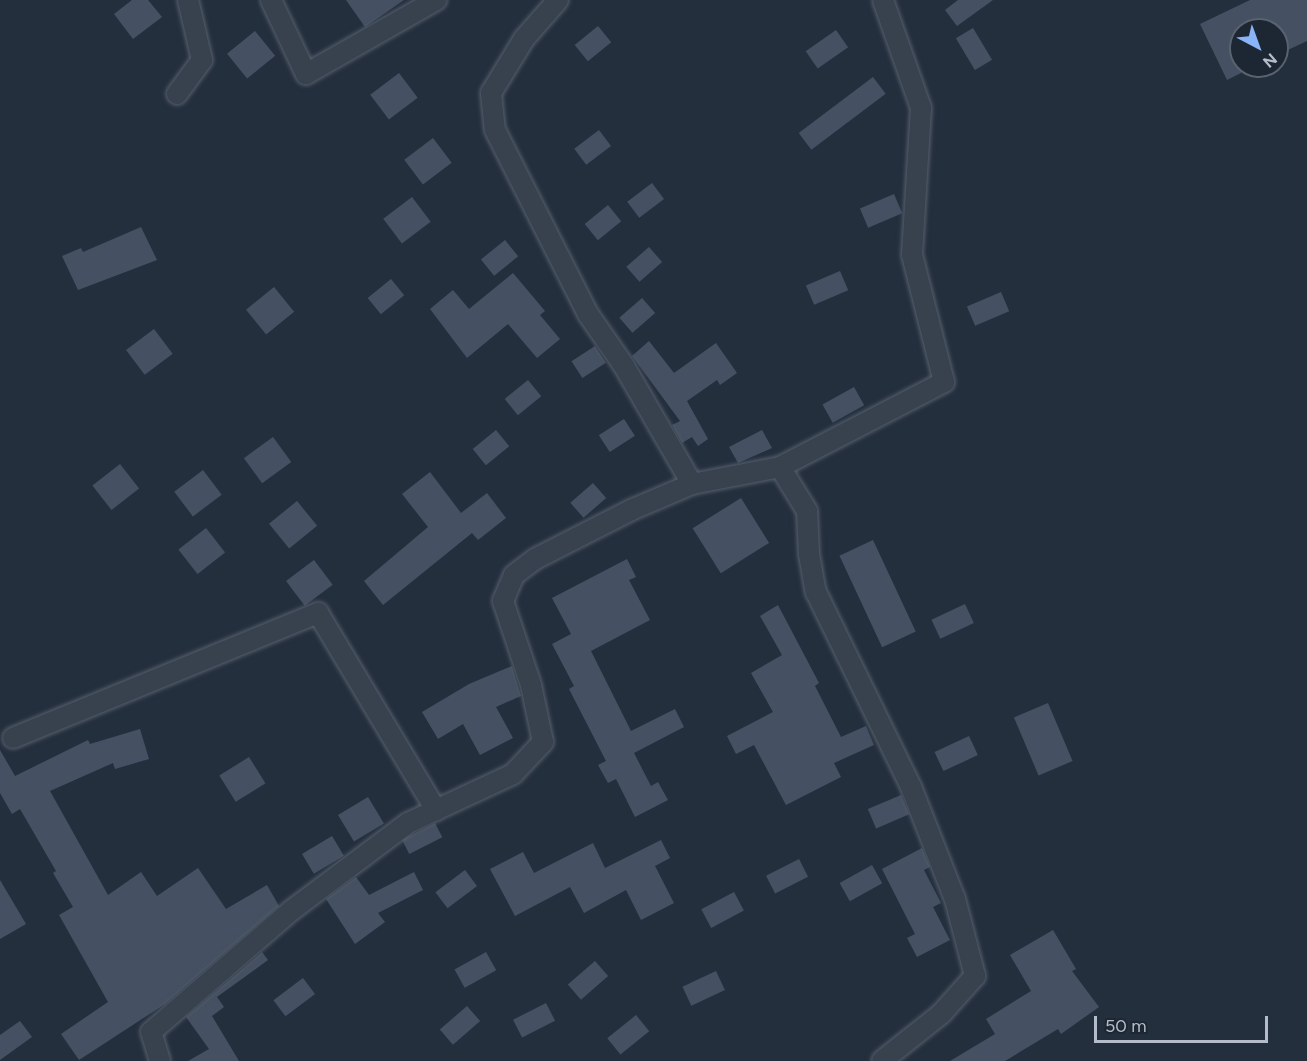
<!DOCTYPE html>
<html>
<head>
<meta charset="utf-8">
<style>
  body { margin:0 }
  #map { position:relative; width:1307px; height:1061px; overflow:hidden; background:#242f3e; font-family:Figtree,sans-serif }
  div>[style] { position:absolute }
  .building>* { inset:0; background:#455162; transform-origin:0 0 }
  .roads { filter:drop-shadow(0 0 2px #565f6c) drop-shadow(0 0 2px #565f6c) }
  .street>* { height:20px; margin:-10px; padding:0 10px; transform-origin:10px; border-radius:10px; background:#38414e }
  span { translate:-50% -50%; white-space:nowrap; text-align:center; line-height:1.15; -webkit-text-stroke:4.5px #1d2633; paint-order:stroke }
  .north { position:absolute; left:1229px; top:18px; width:60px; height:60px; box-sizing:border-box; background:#1d2633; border:2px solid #59626f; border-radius:50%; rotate:139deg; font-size:16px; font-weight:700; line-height:24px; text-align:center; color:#b4bcc9 }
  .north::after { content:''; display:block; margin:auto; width:21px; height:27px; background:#8ab4f8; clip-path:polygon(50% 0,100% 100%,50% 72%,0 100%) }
  .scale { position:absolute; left:1094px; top:1016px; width:174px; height:27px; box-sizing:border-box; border:3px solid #b4bcc9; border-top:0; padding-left:8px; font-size:18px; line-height:21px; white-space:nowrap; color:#b4bcc9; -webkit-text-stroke:4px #1d2633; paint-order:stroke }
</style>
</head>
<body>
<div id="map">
  <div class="building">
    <i style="clip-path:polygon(132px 0,148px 0,162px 17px,133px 39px,114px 14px)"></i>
    <i style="clip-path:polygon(346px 0,404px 0,365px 27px)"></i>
    <i style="clip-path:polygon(958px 0,993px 0,957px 26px,945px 10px)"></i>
    <i style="clip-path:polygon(1250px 0,1307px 0,1307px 41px,1277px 55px,1277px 30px,1241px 30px,1241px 73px,1227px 80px,1200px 24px)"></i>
    <i style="left:598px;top:26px;width:21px;height:30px;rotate:51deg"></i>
    <i style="left:973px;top:28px;width:37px;height:20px;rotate:59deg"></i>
    <i style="left:836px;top:30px;width:21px;height:37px;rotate:55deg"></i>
    <i style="left:255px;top:31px;width:32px;height:36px;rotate:51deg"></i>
    <i style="left:399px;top:73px;width:31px;height:36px;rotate:53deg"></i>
    <i style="left:873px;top:77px;width:21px;height:93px;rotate:53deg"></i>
    <i style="left:599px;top:130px;width:20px;height:31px;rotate:53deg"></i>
    <i style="left:433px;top:138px;width:31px;height:36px;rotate:53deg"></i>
    <i style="left:652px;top:183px;width:20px;height:31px;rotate:53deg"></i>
    <i style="left:894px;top:194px;width:21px;height:37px;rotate:67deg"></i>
    <i style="left:412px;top:197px;width:31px;height:36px;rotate:53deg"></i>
    <i style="left:608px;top:205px;width:21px;height:30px;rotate:51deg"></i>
    <i style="clip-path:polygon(141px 227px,157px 260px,78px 290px,62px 256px,81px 248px,83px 252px)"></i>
    <i style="left:505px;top:240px;width:21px;height:31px;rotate:51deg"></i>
    <i style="left:649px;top:247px;width:20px;height:30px;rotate:49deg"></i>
    <i style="left:840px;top:271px;width:21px;height:37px;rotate:67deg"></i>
    <i style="clip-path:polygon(513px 273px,545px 311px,540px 315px,560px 339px,537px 358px,508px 324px,467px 358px,430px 309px,453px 290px,469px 309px)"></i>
    <i style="left:391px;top:279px;width:21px;height:30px;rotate:51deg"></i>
    <i style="left:274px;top:287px;width:32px;height:36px;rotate:51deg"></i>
    <i style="left:1001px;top:292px;width:21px;height:37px;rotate:67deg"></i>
    <i style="left:642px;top:298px;width:20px;height:30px;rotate:49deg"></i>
    <i style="left:154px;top:329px;width:31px;height:35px;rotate:53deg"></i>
    <i style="clip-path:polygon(649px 341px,674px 373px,716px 343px,737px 373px,720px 385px,717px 380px,687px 401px,708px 439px,698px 446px,692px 437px,682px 443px,672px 425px,680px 421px,632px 356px)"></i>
    <i style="left:595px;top:346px;width:20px;height:28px;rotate:57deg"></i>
    <i style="left:528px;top:380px;width:21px;height:30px;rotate:51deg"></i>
    <i style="left:854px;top:387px;width:21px;height:36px;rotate:61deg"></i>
    <i style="left:624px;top:419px;width:20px;height:30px;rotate:57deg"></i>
    <i style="left:496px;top:430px;width:21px;height:30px;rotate:51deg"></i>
    <i style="clip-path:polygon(762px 430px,772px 448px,738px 463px,729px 447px)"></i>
    <i style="left:273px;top:437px;width:31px;height:36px;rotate:54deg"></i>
    <i style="left:120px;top:464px;width:31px;height:35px;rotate:52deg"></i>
    <i style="left:203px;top:470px;width:31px;height:36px;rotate:53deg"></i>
    <i style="clip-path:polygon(430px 472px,461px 513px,487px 493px,506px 518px,478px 540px,472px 533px,383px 605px,364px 581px,428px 527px,402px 494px)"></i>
    <i style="left:593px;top:483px;width:20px;height:30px;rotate:49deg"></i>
    <i style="left:741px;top:498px;width:53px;height:57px;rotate:58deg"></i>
    <i style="left:297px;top:501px;width:32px;height:36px;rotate:51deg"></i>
    <i style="left:206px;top:528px;width:31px;height:35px;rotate:52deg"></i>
    <i style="left:873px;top:540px;width:101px;height:37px;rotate:65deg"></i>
    <i style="clip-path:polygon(627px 559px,636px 577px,629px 580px,650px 620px,591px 651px,631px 731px,675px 709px,684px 727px,634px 753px,651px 786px,658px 782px,668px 800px,635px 817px,616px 779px,608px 783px,598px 765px,606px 761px,569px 689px,574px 686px,552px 644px,571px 634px,552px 598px)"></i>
    <i style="left:314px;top:560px;width:31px;height:35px;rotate:53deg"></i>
    <i style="left:965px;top:604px;width:21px;height:37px;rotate:65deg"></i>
    <i style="clip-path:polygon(778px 605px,819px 683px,815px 686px,841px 737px,866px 726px,874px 745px,834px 763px,841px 777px,786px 805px,754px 745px,736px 754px,727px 736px,773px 712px,751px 673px,782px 655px,760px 616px)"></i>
    <i style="clip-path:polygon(512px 666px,521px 696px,496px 707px,513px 738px,480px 755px,463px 724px,438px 739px,422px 712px,469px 684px)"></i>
    <i style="left:1048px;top:703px;width:63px;height:37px;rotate:67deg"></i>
    <i style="clip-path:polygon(140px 729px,149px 759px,115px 769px,113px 763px,50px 791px,108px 895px,141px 872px,157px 896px,198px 868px,226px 909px,267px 885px,279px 906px,165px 1004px,79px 1060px,61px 1034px,108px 1002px,59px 915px,73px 907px,53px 873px,56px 871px,20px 809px,12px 814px,0 793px,0 750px,15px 776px,88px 740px,90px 744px)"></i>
    <i style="left:969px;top:736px;width:21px;height:38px;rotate:65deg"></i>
    <i style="left:249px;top:757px;width:31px;height:35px;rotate:58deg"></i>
    <i style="left:901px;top:795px;width:21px;height:36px;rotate:67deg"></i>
    <i style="left:368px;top:797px;width:31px;height:35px;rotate:59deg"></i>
    <i style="left:435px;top:823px;width:16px;height:37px;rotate:63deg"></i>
    <i style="left:332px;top:836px;width:23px;height:35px;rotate:59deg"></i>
    <i style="clip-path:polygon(661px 840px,670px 858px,655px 866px,674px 903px,641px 920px,626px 890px,584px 913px,570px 887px,515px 916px,490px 869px,523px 852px,534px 873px,593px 843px,605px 868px)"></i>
    <i style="clip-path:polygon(922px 848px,930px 867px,924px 870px,941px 903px,933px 907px,950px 940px,917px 957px,907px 938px,915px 934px,882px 869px)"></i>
    <i style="left:799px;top:859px;width:20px;height:37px;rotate:63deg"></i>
    <i style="left:872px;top:865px;width:21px;height:37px;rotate:61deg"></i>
    <i style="left:465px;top:870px;width:20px;height:37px;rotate:53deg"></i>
    <i style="clip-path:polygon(414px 872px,423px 890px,378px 913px,385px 922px,355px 944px,326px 899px,356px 877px,369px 895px)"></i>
    <i style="clip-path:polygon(0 880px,26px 924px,0 939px)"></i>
    <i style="left:734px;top:892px;width:21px;height:37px;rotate:62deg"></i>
    <i style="clip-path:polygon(1053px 930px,1076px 969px,1072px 971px,1099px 1007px,1061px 1034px,1058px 1029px,1005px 1061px,950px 1061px,995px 1034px,986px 1019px,1031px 991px,1010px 955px)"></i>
    <i style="clip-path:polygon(262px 952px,268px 960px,217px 997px,224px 1007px,212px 1016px,239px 1061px,188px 1061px,209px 1049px,186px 1017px)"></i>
    <i style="left:486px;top:952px;width:21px;height:36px;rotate:61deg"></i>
    <i style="left:595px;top:961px;width:20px;height:36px;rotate:49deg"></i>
    <i style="left:716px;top:971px;width:21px;height:37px;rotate:65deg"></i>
    <i style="left:303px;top:978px;width:20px;height:37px;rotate:53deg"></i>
    <i style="left:546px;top:1003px;width:20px;height:37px;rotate:63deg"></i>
    <i style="left:467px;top:1006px;width:20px;height:36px;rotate:49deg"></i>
    <i style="left:636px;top:1015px;width:21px;height:37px;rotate:51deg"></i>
    <i style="clip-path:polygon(20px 1021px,32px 1037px,0 1060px,0 1035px)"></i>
  </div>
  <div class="roads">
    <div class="street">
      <i style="left:271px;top:0;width:82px;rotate:64.7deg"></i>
      <i style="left:306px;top:74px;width:150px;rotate:-29.6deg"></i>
      <i style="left:558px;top:0;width:52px;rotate:131.1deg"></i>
      <i style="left:524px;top:39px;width:63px;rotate:121.4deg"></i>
      <i style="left:491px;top:93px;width:37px;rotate:84deg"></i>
      <i style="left:495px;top:130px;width:206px;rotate:63.2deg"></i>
      <i style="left:588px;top:314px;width:63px;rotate:55.3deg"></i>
      <i style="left:624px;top:366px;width:136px;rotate:60deg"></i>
      <i style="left:177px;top:94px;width:42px;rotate:-53.7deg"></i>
      <i style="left:202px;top:60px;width:62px;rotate:-103.1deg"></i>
      <i style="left:780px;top:467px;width:52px;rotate:58.5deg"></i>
      <i style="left:807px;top:511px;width:43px;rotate:87.3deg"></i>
      <i style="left:809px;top:554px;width:39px;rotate:80deg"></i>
      <i style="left:816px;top:592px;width:217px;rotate:64deg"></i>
      <i style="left:911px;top:787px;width:120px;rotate:68.6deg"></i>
      <i style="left:955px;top:899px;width:80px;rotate:75.4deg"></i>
      <i style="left:975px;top:976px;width:51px;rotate:131.8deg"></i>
      <i style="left:941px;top:1014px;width:75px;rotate:141.5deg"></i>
      <i style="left:13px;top:738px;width:330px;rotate:-22.3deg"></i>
      <i style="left:318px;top:613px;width:230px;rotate:59.1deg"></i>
      <i style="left:160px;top:1061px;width:30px;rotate:-107deg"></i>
      <i style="left:151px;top:1032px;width:186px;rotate:-40.9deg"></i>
      <i style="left:292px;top:910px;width:145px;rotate:-36.9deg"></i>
      <i style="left:408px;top:823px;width:116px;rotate:-25deg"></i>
      <i style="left:513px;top:774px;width:44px;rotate:-46.8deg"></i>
      <i style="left:543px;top:742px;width:58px;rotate:-101.9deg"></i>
      <i style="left:531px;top:685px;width:89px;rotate:-108.4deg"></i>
      <i style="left:503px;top:601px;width:28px;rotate:-67deg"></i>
      <i style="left:514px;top:575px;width:26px;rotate:-37deg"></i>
      <i style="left:535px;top:559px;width:108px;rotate:-27deg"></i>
      <i style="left:631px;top:510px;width:66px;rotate:-23.1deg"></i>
      <i style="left:692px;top:484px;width:90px;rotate:-10.9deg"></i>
      <i style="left:780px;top:467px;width:185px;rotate:-27.4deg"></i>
      <i style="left:944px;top:382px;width:131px;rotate:-104.1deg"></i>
      <i style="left:912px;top:255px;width:147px;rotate:-86.5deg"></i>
      <i style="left:921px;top:108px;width:114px;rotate:-109.4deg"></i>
    </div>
  </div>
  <div class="north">N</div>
  <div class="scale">50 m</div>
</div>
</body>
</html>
